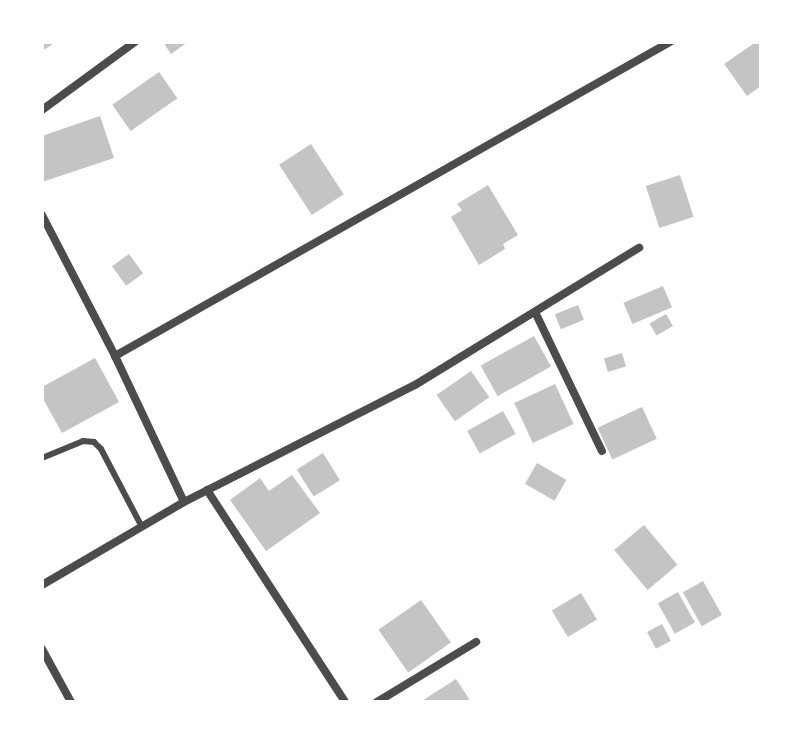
<!DOCTYPE html>
<html>
<head>
<meta charset="utf-8">
<style>
  body { margin:0 }
  #map { position:relative; width:803px; height:744px; overflow:hidden; background:#fff; font-family:"Exo 2",sans-serif }
  div>[style] { position:absolute }
  .building>* { inset:0; background:#c4c4c4; transform-origin:0 0 }
  .service>* { height:6px; margin:-3px; padding:0 3px; transform-origin:3px; border-radius:3px; background:#4c4c4c }
  .minor>* { height:8px; margin:-4px; padding:0 4px; transform-origin:4px; border-radius:4px; background:#4c4c4c }
  span { translate:-50% -50%; white-space:nowrap; text-align:center; line-height:1.15; -webkit-text-stroke:6px #fff; paint-order:stroke }
  .frame { position:absolute; inset:0; border:44px solid #fff; pointer-events:none }
</style>
</head>
<body>
<div id="map">
  <div class="building">
    <i style="clip-path:polygon(42px 42px,52px 42px,53px 44px,42px 51px)"></i>
    <i style="clip-path:polygon(163px 42px,188px 42px,171px 54px)"></i>
    <i style="clip-path:polygon(756px 42px,761px 42px,761px 86px,747px 96px,724px 64px)"></i>
    <i style="left:159px;top:72px;width:32px;height:57px;rotate:55deg"></i>
    <i style="clip-path:polygon(100px 116px,114px 158px,42px 182px,42px 136px)"></i>
    <i style="left:311px;top:144px;width:60px;height:38px;rotate:57deg"></i>
    <i style="left:680px;top:175px;width:44px;height:36px;rotate:72deg"></i>
    <i style="clip-path:polygon(488px 185px,518px 235px,503px 244px,505px 249px,479px 265px,451px 217px,462px 210px,457px 204px)"></i>
    <i style="left:129px;top:254px;width:24px;height:21px;rotate:54deg"></i>
    <i style="left:663px;top:286px;width:23px;height:43px;rotate:67deg"></i>
    <i style="left:578px;top:305px;width:16px;height:25px;rotate:68deg"></i>
    <i style="left:666px;top:314px;width:14px;height:19px;rotate:60deg"></i>
    <i style="left:534px;top:336px;width:35px;height:61px;rotate:61deg"></i>
    <i style="left:622px;top:353px;width:14px;height:19px;rotate:73deg"></i>
    <i style="clip-path:polygon(95px 358px,119px 402px,62px 433px,42px 397px,42px 387px)"></i>
    <i style="left:471px;top:371px;width:32px;height:42px;rotate:55deg"></i>
    <i style="left:555px;top:384px;width:44px;height:45px;rotate:65deg"></i>
    <i style="left:642px;top:407px;width:35px;height:49px;rotate:65deg"></i>
    <i style="left:503px;top:411px;width:26px;height:41px;rotate:61deg"></i>
    <i style="left:323px;top:453px;width:32px;height:31px;rotate:58deg"></i>
    <i style="left:537px;top:463px;width:34px;height:24px;rotate:30deg"></i>
    <i style="clip-path:polygon(292px 475px,320px 513px,266px 551px,230px 500px,260px 478px,269px 491px)"></i>
    <i style="left:644px;top:525px;width:52px;height:39px;rotate:50deg"></i>
    <i style="left:703px;top:581px;width:39px;height:23px;rotate:61deg"></i>
    <i style="left:678px;top:592px;width:35px;height:23px;rotate:61deg"></i>
    <i style="left:581px;top:593px;width:31px;height:34px;rotate:59deg"></i>
    <i style="left:421px;top:600px;width:52px;height:52px;rotate:55deg"></i>
    <i style="left:662px;top:624px;width:19px;height:17px;rotate:62deg"></i>
    <i style="clip-path:polygon(456px 679px,471px 702px,420px 702px)"></i>
  </div>
  <div class="service">
    <i style="left:42px;top:458px;width:44px;rotate:-22.5deg"></i>
    <i style="left:83px;top:441px;width:11px;rotate:5deg"></i>
    <i style="left:94px;top:442px;width:10px;rotate:45deg"></i>
    <i style="left:101px;top:449px;width:88px;rotate:62.3deg"></i>
  </div>
  <div class="minor">
    <i style="left:42px;top:110px;width:115px;rotate:-36.2deg"></i>
    <i style="left:42px;top:215px;width:159px;rotate:62.6deg"></i>
    <i style="left:115px;top:356px;width:161px;rotate:64.7deg"></i>
    <i style="left:184px;top:502px;width:164px;rotate:149.7deg"></i>
    <i style="left:536px;top:314px;width:152px;rotate:64.3deg"></i>
    <i style="left:115px;top:356px;width:638px;rotate:-29.5deg"></i>
    <i style="left:207px;top:490px;width:253px;rotate:56.9deg"></i>
    <i style="left:184px;top:502px;width:259px;rotate:-26.9deg"></i>
    <i style="left:415px;top:385px;width:263px;rotate:-31.5deg"></i>
    <i style="left:42px;top:649px;width:60px;rotate:61.3deg"></i>
    <i style="left:377px;top:702px;width:116px;rotate:-31.2deg"></i>
  </div>
  <div class="frame"></div>
</div>
</body>
</html>
